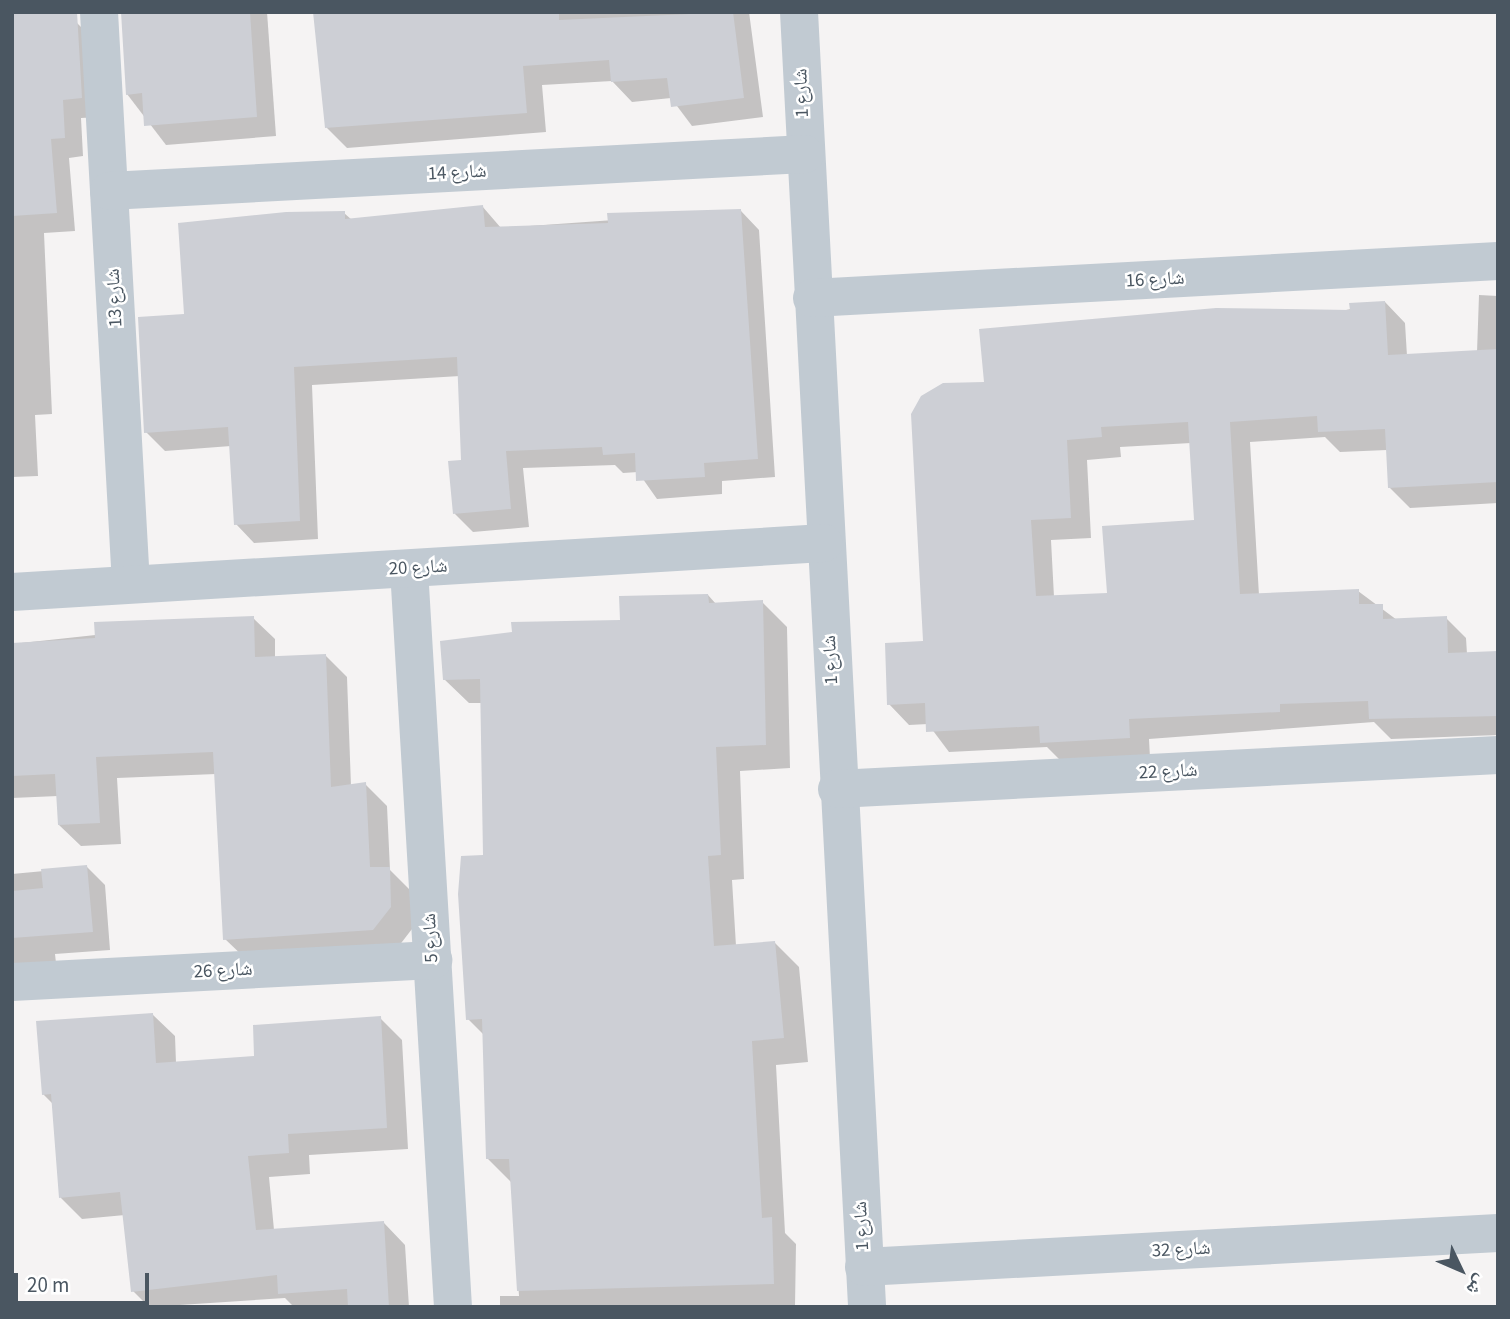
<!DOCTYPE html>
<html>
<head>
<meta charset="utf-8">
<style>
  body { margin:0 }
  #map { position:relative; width:1510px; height:1319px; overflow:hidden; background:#f5f3f3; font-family:"Source Sans 3","Noto Naskh Arabic",sans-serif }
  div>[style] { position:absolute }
  .shadow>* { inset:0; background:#0003 }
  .building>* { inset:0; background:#cdcfd5 }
  .street>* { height:38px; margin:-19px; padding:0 19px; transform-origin:19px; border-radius:19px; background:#c1cad2 }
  span { translate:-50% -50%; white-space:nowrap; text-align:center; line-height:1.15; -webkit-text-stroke:5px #fff; paint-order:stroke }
  .street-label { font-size:19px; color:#4a5661 }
  .frame { position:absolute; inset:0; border:14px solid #4a5661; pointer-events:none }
  .north { position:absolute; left:1426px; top:1235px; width:70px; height:70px; -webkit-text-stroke:5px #fff; paint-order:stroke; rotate:134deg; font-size:19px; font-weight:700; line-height:28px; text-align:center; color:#4a5661 }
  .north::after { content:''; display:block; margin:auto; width:24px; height:32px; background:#4a5661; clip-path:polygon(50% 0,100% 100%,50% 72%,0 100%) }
  .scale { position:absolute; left:14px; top:1273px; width:135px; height:32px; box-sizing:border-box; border:4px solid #4a5661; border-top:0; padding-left:9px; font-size:21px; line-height:24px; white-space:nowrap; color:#4a5661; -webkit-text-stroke:5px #fff; paint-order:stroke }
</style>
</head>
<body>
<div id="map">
  <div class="shadow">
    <i style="clip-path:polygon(12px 12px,77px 23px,96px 42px,100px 117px,81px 118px,83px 156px,69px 158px,75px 231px,44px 233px,52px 414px,35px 415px,38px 476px,12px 477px)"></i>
    <i style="clip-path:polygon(138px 12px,267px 12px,276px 136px,166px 145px,127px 94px)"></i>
    <i style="clip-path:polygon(315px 12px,749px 12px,763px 117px,692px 126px,671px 98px,632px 102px,612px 81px,542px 85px,546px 132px,347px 148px,327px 128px)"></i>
    <i style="clip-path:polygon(482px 206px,501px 228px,741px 211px,759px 230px,775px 477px,722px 481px,722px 494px,657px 499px,638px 472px,623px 473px,615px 465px,523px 468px,529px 527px,473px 532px,455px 514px,463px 461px,460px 376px,312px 385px,318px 539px,254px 543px,236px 524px,231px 446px,165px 451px,146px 432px,185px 316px,344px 213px,352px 220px)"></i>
    <i style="clip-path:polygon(evenodd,1479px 295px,1498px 296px,1498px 503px,1410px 508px,1389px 487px,1387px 450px,1340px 452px,1325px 437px,1250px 442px,1259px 595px,1358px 591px,1397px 620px,1446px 618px,1466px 638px,1467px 654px,1498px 653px,1498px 735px,1391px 739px,1374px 722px,1149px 739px,1150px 758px,1062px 762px,1047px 747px,949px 752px,928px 724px,909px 725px,889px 704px,925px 643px,985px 384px,1385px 302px,1405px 323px,1407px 356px,1477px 352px,1479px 295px,1191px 443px,1196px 522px,1109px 594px,1054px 597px,1051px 540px,1091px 538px,1087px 460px,1121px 457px,1120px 447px,1191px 443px)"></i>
    <i style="clip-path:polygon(708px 595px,716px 604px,762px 602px,787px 627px,790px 768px,740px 771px,744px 879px,732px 880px,736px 946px,775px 943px,799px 967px,808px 1062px,776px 1065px,785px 1233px,796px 1244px,795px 1307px,500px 1307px,500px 1296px,519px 1296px,512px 1183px,488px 1159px,485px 1036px,468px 1019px,485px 857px,482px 703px,469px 703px,444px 679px)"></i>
    <i style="clip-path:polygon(253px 618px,275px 639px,275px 658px,325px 655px,347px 677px,351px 786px,365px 784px,387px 806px,390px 870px,411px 891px,412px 929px,395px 951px,247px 960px,225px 939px,216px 774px,117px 778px,121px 844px,81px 846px,59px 825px,58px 796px,12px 798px,12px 644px)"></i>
    <i style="clip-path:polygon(87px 867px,105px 885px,110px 950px,55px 954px,56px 963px,12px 968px,12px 874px)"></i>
    <i style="clip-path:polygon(153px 1015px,175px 1036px,176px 1063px,256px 1058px,380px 1018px,402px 1040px,408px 1149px,309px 1155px,310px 1174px,269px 1177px,274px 1230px,384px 1223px,405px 1245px,409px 1307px,294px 1307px,285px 1298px,149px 1307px,133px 1291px,125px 1215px,82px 1219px,61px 1198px,53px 1104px,43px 1094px)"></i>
  </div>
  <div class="building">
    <i style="clip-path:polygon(12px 12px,77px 12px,82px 98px,63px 100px,65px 138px,51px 139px,57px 213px,12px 216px)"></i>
    <i style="clip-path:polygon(121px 12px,250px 12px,257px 117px,144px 126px,142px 93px,126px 95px)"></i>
    <i style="clip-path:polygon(313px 12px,559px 12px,559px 20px,733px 12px,744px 98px,671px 107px,667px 78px,611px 82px,609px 60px,523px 66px,527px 113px,325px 128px)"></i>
    <i style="clip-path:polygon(483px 205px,485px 227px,608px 223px,607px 213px,741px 209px,758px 459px,704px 463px,705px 477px,636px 481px,635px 453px,603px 455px,602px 447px,506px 451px,511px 509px,453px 514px,448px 461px,461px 460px,457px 357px,294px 367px,300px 521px,234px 525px,228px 427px,144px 433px,138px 317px,184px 314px,178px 223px,286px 212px,345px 211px,345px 219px)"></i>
    <i style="clip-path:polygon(evenodd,1385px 301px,1388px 355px,1498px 349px,1498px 482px,1388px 488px,1385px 429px,1318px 432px,1317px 416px,1230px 422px,1240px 594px,1359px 589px,1359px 604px,1383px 604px,1383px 619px,1447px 616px,1448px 653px,1498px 651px,1498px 716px,1369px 719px,1368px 701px,1280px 704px,1280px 712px,1129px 719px,1130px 738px,1040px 743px,1039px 726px,926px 732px,925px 703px,887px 705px,885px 643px,923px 641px,911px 414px,921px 396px,943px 383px,984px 382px,979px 329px,1216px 308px,1350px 310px,1349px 303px,1385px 301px,1188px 422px,1194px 520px,1102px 526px,1107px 593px,1036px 596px,1031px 520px,1071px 518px,1067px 440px,1102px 437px,1101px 427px,1188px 422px)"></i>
    <i style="clip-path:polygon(708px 594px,709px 603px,763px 600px,766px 745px,716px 747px,721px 855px,708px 856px,714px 946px,775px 941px,784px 1038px,752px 1041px,762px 1218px,772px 1217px,774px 1284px,517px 1291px,509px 1159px,486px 1159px,482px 1019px,466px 1020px,458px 894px,461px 856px,483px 855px,480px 679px,443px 680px,440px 641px,512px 632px,511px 622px,620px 620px,619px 596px)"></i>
    <i style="clip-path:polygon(254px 616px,255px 657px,326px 654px,331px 787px,366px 782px,370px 867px,390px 867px,391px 907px,373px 930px,223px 940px,213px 752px,96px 757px,100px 823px,58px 825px,55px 774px,12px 776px,12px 643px,95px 638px,94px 622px)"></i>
    <i style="clip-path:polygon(87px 865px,93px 932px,12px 938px,12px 891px,43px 888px,41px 869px)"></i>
    <i style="clip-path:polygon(153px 1013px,156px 1063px,254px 1056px,253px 1025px,381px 1016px,387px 1128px,288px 1134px,289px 1153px,248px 1156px,256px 1230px,384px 1221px,389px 1307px,348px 1307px,347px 1289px,278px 1294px,277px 1275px,131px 1292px,120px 1192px,59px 1198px,51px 1094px,42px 1095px,36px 1021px)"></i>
  </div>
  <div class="street">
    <i style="left:99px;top:12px;width:573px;rotate:86.8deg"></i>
    <i style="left:799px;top:12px;width:1297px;rotate:86.99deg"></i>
    <i style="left:109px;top:191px;width:697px;rotate:-3.04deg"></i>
    <i style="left:812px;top:298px;width:687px;rotate:-3.09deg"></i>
    <i style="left:409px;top:569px;width:739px;rotate:86.59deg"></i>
    <i style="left:12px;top:592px;width:813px;rotate:-3.45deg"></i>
    <i style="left:837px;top:789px;width:662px;rotate:-2.94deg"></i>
    <i style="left:12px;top:982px;width:422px;rotate:-3deg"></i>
    <i style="left:864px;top:1267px;width:635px;rotate:-3.07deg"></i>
  </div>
  <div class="street-label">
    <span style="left:802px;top:93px;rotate:-92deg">شارع 1</span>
    <span style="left:457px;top:173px;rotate:-3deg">شارع 14</span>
    <span style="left:1155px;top:280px;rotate:-3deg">شارع 16</span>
    <span style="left:115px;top:298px;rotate:-93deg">شارع 13</span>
    <span style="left:418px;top:568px;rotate:-3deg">شارع 20</span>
    <span style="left:831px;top:660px;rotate:-93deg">شارع 1</span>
    <span style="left:1168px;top:772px;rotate:-3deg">شارع 22</span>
    <span style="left:431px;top:938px;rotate:-93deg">شارع 5</span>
    <span style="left:223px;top:971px;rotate:-3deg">شارع 26</span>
    <span style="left:862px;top:1226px;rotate:-93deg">شارع 1</span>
    <span style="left:1181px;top:1250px;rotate:-3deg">شارع 32</span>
  </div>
  <div class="frame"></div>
  <div class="north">ش</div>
  <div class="scale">20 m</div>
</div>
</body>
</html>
